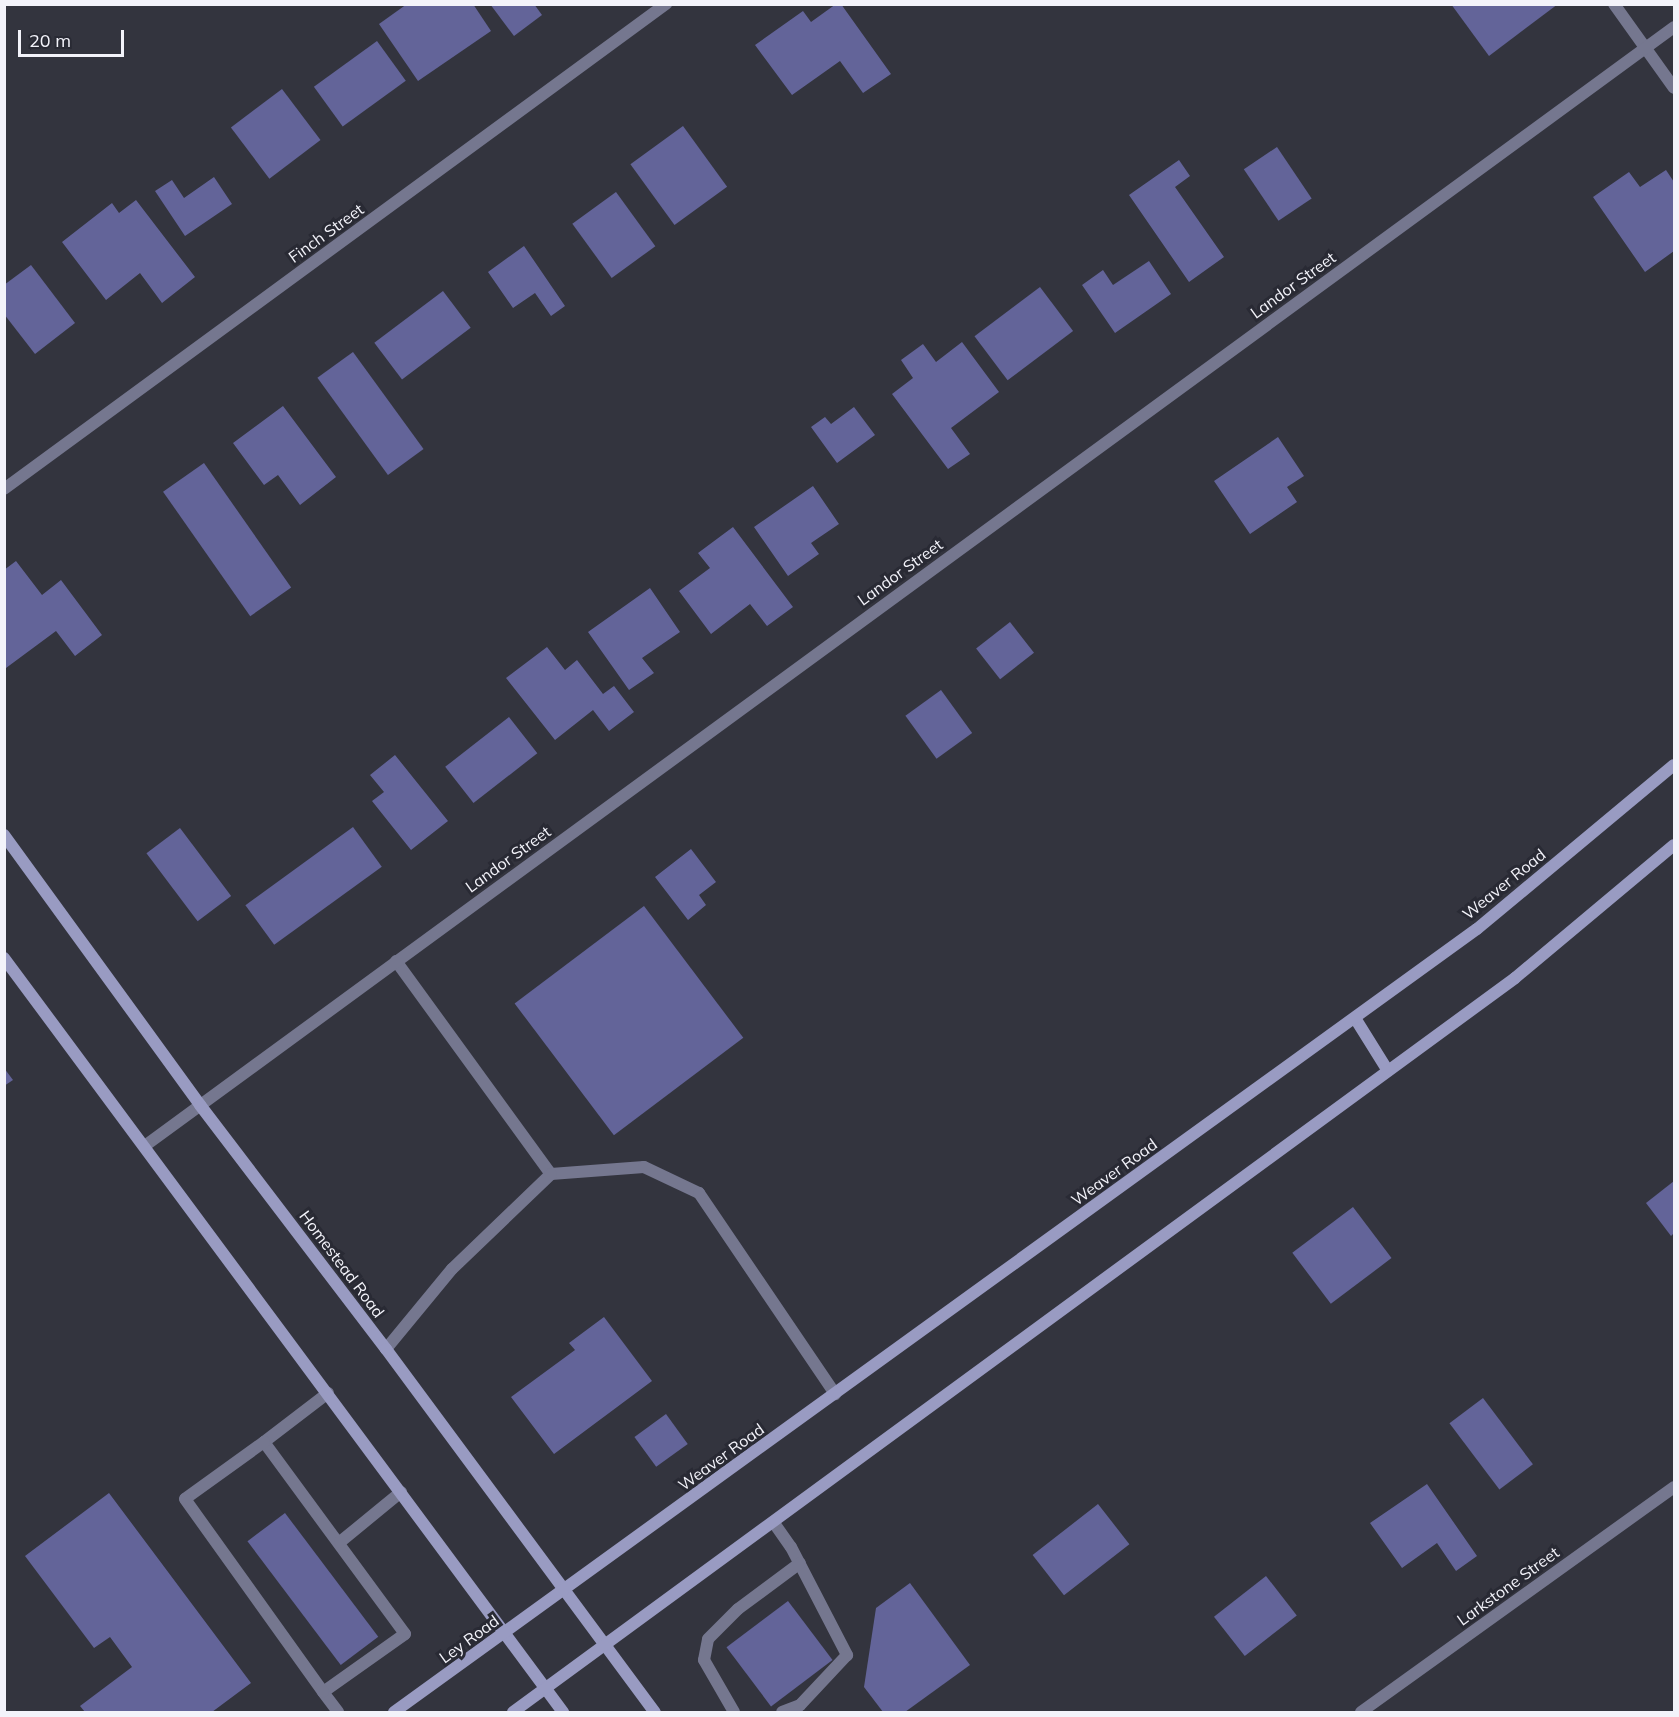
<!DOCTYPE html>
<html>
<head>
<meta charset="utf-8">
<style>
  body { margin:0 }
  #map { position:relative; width:1679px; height:1717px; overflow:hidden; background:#33343e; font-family:Mulish,sans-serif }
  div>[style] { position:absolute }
  .building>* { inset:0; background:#636499; transform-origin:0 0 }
  .lane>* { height:12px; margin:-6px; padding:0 6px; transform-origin:6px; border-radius:6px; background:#75778f }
  .street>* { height:12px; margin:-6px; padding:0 6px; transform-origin:6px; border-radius:6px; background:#75778f }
  .secondary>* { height:12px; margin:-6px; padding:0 6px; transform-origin:6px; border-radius:6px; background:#999bc2 }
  span { translate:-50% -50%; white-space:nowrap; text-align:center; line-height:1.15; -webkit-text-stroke:6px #292a34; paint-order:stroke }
  .street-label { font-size:16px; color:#f3f3fa }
  .frame { position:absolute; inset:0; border:6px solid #f3f3fa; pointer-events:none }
  .scale { position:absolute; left:18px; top:30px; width:106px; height:27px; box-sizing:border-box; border:3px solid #f3f3fa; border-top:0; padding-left:8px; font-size:18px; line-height:21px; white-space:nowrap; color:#f3f3fa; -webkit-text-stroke:4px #292a34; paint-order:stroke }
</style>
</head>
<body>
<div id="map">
  <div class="building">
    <i style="clip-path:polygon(407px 4px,473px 4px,491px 31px,418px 81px,379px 24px)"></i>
    <i style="clip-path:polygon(490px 4px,534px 4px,542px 15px,514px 36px)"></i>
    <i style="clip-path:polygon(836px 4px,841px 4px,891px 74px,863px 93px,840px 61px,792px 95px,755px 45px,803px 11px,811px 22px)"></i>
    <i style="clip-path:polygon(1451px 4px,1558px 4px,1489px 56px)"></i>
    <i style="left:377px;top:41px;width:49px;height:78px;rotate:54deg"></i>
    <i style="left:282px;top:89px;width:64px;height:64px;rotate:53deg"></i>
    <i style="left:683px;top:126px;width:75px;height:65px;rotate:54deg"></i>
    <i style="left:1277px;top:147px;width:62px;height:40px;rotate:56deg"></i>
    <i style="clip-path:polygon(1179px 160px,1190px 176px,1175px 187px,1224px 257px,1189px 282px,1129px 195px)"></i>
    <i style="clip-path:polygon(1666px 170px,1674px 182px,1674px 251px,1645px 272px,1593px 197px,1629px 172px,1640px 187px)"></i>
    <i style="clip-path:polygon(214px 177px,232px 204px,185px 236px,155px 191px,172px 180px,184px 198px)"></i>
    <i style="left:616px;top:192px;width:67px;height:54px;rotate:54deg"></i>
    <i style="clip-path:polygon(136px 200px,195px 277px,162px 303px,140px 273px,106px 300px,62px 242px,112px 203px,119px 213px)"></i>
    <i style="clip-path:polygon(524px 246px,565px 306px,551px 316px,535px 293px,513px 308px,488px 272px)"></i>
    <i style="clip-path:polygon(1149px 261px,1171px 294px,1115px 333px,1082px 285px,1103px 270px,1113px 285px)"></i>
    <i style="clip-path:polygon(31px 265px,75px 323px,35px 354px,4px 314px,4px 285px)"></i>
    <i style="left:1040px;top:287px;width:55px;height:82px;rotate:53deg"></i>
    <i style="left:443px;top:291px;width:46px;height:86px;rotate:53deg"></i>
    <i style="clip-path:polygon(962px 342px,999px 392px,951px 428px,970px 454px,948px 469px,892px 394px,913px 378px,901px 360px,923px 344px,936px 362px)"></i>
    <i style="left:353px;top:352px;width:120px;height:44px;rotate:54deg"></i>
    <i style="clip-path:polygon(283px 406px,336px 477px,300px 505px,278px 475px,264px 485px,233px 443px)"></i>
    <i style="clip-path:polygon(854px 407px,875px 435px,837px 463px,811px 427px,825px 417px,831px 424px)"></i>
    <i style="clip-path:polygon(1278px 437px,1304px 476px,1287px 487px,1297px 502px,1250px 534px,1214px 481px)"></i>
    <i style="left:204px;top:463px;width:152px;height:50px;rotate:55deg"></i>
    <i style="clip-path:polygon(813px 486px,839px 524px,811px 543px,819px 554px,788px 576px,754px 527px)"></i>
    <i style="clip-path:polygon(733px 527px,793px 607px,767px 626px,750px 604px,711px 634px,679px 591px,710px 568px,698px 553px)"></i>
    <i style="clip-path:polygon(16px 561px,42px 595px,61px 580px,102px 635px,75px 656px,56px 631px,6px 668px,4px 570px)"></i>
    <i style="clip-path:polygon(650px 588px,680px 632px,642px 658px,654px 673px,629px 690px,588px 632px)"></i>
    <i style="left:1010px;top:622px;width:39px;height:43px;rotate:52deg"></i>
    <i style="clip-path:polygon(547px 647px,565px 670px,577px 660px,603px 694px,614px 686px,634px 712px,609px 731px,593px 710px,555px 740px,506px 678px)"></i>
    <i style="left:941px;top:690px;width:53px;height:44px;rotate:54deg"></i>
    <i style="left:509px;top:717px;width:46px;height:81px;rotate:52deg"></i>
    <i style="clip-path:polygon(395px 755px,448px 821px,411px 850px,372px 801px,384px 792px,370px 775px)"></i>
    <i style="left:353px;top:827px;width:49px;height:133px;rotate:54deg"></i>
    <i style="left:180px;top:828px;width:85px;height:42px;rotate:53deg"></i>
    <i style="clip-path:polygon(691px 849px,716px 882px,699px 895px,706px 905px,688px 920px,655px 877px)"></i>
    <i style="left:644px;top:906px;width:165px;height:162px;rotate:53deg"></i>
    <i style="clip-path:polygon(4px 1068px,13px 1080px,4px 1086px)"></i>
    <i style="clip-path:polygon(1674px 1181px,1674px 1233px,1671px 1236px,1646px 1203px)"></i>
    <i style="left:1353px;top:1207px;width:64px;height:76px;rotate:53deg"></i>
    <i style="clip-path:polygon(604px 1317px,652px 1381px,554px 1454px,511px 1397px,575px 1350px,569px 1343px)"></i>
    <i style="left:1483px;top:1398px;width:83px;height:42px;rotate:53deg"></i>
    <i style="left:666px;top:1414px;width:37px;height:39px;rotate:54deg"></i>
    <i style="clip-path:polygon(1427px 1484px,1477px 1556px,1456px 1571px,1437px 1543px,1402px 1568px,1370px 1523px)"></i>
    <i style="clip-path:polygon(109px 1493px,251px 1683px,212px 1712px,85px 1712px,80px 1706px,132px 1667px,110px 1637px,94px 1648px,25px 1556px)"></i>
    <i style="left:1098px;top:1504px;width:51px;height:83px;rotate:52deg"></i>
    <i style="left:285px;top:1513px;width:155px;height:47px;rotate:53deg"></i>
    <i style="left:1266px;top:1576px;width:50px;height:66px;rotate:52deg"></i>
    <i style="clip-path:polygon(910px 1583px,970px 1665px,905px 1712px,883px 1712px,864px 1687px,876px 1608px)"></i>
    <i style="left:788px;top:1601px;width:74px;height:77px;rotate:53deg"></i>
  </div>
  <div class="lane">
    <i style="left:396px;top:961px;width:263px;rotate:54deg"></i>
    <i style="left:551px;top:1174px;width:93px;rotate:-4.3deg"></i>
    <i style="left:644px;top:1167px;width:61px;rotate:25.3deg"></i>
    <i style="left:699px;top:1193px;width:243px;rotate:55.9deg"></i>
    <i style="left:386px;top:1349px;width:104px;rotate:-50.5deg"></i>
    <i style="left:452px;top:1269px;width:137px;rotate:-43.8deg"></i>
    <i style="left:328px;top:1393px;width:81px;rotate:142.6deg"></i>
    <i style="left:264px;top:1442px;width:238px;rotate:53.7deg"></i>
    <i style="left:405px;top:1634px;width:100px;rotate:144.7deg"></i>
    <i style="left:323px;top:1692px;width:25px;rotate:53deg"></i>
    <i style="left:264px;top:1442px;width:97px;rotate:144.2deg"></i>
    <i style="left:185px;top:1499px;width:237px;rotate:54.4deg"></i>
    <i style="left:774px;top:1523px;width:29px;rotate:55deg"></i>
    <i style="left:791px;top:1547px;width:122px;rotate:62.6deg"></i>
    <i style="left:847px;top:1655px;width:69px;rotate:133.2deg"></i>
    <i style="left:800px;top:1705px;width:19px;rotate:159deg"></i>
    <i style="left:340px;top:1542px;width:79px;rotate:-39.3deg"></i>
    <i style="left:734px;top:1712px;width:60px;rotate:-120deg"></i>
    <i style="left:704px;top:1660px;width:21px;rotate:-79deg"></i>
    <i style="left:708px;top:1639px;width:42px;rotate:-45deg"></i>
    <i style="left:738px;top:1609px;width:77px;rotate:-36.6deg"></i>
  </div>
  <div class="street">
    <i style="left:1614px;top:4px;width:103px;rotate:54.5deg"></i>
    <i style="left:4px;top:489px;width:821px;rotate:-36.23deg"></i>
    <i style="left:146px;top:1145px;width:1893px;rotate:-36.19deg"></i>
    <i style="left:1361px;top:1712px;width:385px;rotate:-35.7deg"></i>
  </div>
  <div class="secondary">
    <i style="left:4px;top:835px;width:334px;rotate:54deg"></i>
    <i style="left:200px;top:1105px;width:307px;rotate:52.7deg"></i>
    <i style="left:386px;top:1349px;width:452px;rotate:53.5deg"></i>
    <i style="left:4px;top:958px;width:939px;rotate:53.45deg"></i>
    <i style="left:1355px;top:1018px;width:62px;rotate:58.1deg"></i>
    <i style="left:394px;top:1712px;width:1336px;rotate:-35.87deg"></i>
    <i style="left:1477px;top:929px;width:256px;rotate:-39.8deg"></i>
    <i style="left:513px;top:1712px;width:1242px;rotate:-36.22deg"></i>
    <i style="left:1515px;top:978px;width:207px;rotate:-39.9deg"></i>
  </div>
  <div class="street-label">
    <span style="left:326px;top:233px;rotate:-36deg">Finch Street</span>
    <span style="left:1293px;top:285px;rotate:-36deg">Landor Street</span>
    <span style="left:900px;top:572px;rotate:-36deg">Landor Street</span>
    <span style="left:508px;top:859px;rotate:-36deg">Landor Street</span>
    <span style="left:1504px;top:884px;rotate:-39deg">Weaver Road</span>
    <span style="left:1114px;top:1172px;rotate:-36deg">Weaver Road</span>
    <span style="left:342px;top:1264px;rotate:53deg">Homestead Road</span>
    <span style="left:721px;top:1457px;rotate:-36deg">Weaver Road</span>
    <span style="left:1508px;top:1586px;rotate:-36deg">Larkstone Street</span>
    <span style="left:469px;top:1639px;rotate:-36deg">Ley Road</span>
  </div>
  <div class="frame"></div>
  <div class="scale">20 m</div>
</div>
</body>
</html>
